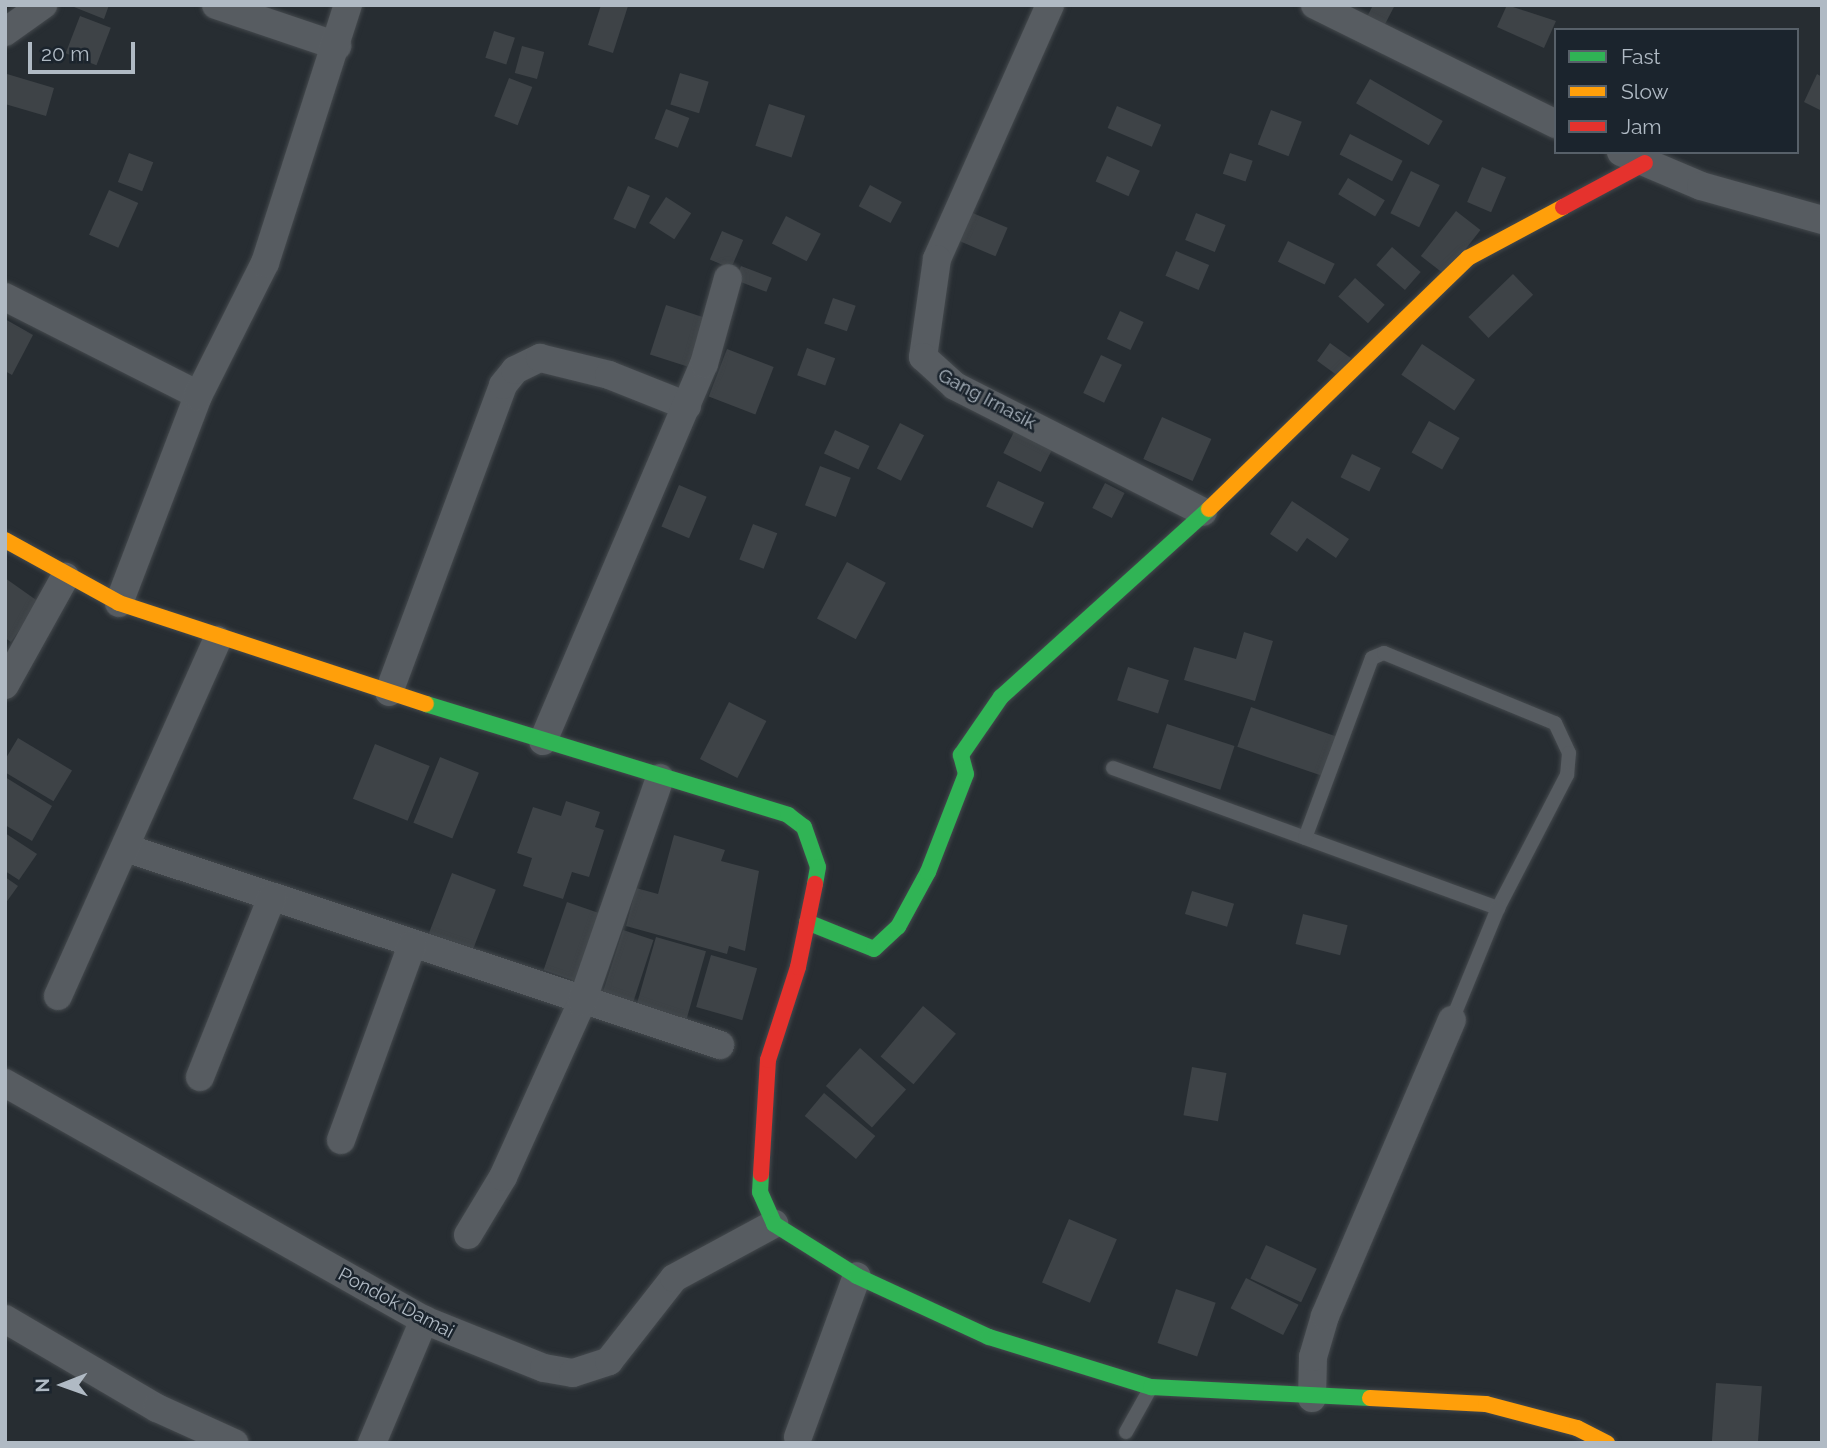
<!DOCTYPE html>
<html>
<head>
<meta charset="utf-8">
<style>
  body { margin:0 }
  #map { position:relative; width:1827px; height:1448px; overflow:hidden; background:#272d32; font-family:Raleway,sans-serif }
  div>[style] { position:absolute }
  .building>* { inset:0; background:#3e4347; transform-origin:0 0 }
  .roads { filter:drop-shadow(0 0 2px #44494d) drop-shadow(0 0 2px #44494d) }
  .lane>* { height:14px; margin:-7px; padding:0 7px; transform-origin:7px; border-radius:7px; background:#575c61 }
  .street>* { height:28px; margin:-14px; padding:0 14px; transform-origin:14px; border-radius:14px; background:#575c61 }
  .fast>* { height:16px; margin:-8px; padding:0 8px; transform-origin:8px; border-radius:8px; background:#30b455 }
  .slow>* { height:16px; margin:-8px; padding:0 8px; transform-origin:8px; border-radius:8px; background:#ff9f0a }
  .jam>* { height:16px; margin:-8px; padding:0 8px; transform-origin:8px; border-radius:8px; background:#e5322d }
  span { translate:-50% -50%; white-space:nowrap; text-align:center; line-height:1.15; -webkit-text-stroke:5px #1b242d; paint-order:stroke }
  .street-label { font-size:19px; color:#b0bac4 }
  .frame { position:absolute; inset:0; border:7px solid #b0bac4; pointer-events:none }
  .legend { position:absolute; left:1554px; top:28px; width:245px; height:126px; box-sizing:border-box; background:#1b242d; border:2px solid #576069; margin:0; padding:9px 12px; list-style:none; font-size:21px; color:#b0bac4 }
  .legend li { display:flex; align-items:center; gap:14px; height:35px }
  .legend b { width:35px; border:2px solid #576069 }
  .north { position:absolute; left:28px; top:1350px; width:70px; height:70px; -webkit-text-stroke:5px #1b242d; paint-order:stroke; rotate:269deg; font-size:19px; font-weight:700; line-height:28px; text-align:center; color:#b0bac4 }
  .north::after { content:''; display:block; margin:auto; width:24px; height:32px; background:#b0bac4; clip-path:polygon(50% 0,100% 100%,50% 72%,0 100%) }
  .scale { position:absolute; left:28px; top:42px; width:107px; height:32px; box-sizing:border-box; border:4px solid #b0bac4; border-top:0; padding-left:9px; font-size:21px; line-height:24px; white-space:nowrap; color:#b0bac4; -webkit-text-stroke:5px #1b242d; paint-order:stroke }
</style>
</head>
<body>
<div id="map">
  <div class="building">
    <i style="clip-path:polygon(69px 5px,109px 5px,104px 19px)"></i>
    <i style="clip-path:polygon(601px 5px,628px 6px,613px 53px,588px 45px)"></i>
    <i style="clip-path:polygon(1373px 5px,1395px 5px,1384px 26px,1367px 17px)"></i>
    <i style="clip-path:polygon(1507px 5px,1556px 21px,1544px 48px,1497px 27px)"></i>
    <i style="left:80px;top:16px;width:33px;height:40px;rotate:21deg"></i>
    <i style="left:494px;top:31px;width:22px;height:28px;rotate:18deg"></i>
    <i style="left:522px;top:46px;width:23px;height:28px;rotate:15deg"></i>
    <i style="left:680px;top:73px;width:30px;height:33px;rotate:17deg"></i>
    <i style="clip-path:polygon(7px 74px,54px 88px,46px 116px,5px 104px)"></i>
    <i style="clip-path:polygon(1817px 74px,1822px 77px,1822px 111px,1804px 102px)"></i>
    <i style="left:509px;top:78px;width:25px;height:41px;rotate:21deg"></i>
    <i style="left:1370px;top:79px;width:84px;height:28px;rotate:30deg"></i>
    <i style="left:769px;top:104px;width:38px;height:44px;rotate:18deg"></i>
    <i style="left:1117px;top:106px;width:48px;height:24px;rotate:23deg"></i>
    <i style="left:666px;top:109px;width:25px;height:32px;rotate:21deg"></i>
    <i style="left:1271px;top:110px;width:33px;height:37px;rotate:21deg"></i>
    <i style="left:1350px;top:134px;width:59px;height:23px;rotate:27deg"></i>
    <i style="left:129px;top:153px;width:26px;height:31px;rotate:21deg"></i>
    <i style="left:1230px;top:153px;width:24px;height:22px;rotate:19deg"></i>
    <i style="left:1107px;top:156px;width:36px;height:28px;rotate:24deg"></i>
    <i style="left:1482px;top:167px;width:26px;height:38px;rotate:23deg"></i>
    <i style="left:1411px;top:171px;width:32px;height:47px;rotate:26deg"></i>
    <i style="left:1348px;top:178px;width:43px;height:19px;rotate:31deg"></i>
    <i style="left:870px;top:185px;width:36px;height:24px;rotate:28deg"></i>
    <i style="left:628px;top:186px;width:24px;height:36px;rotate:24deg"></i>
    <i style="left:109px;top:190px;width:32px;height:49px;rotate:24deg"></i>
    <i style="left:666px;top:197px;width:30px;height:31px;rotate:33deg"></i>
    <i style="left:968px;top:211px;width:43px;height:31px;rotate:23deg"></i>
    <i style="left:1456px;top:211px;width:31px;height:57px;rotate:38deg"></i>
    <i style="left:1196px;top:213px;width:32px;height:29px;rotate:22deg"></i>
    <i style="left:786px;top:216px;width:39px;height:31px;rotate:27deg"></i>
    <i style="left:722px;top:231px;width:23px;height:31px;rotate:23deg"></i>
    <i style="left:1288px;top:241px;width:52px;height:23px;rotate:26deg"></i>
    <i style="left:1392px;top:247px;width:38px;height:24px;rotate:41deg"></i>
    <i style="left:1176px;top:251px;width:36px;height:27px;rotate:23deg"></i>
    <i style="left:741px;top:266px;width:33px;height:15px;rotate:21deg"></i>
    <i style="left:1513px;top:274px;width:29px;height:62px;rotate:46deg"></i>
    <i style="left:1355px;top:278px;width:40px;height:25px;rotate:42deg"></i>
    <i style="left:833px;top:298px;width:24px;height:27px;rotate:19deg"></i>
    <i style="left:666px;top:305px;width:41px;height:52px;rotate:18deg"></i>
    <i style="left:1120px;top:311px;width:26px;height:31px;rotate:25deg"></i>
    <i style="clip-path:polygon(5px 319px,33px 335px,12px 375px,5px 371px)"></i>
    <i style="left:1330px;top:343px;width:26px;height:22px;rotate:36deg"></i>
    <i style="left:1422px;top:344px;width:64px;height:37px;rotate:34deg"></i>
    <i style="left:807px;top:348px;width:30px;height:29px;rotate:20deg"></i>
    <i style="left:727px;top:349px;width:50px;height:51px;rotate:21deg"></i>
    <i style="left:1101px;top:355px;width:23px;height:42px;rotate:25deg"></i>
    <i style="left:1162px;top:417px;width:54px;height:46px;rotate:24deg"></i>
    <i style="left:1429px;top:421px;width:35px;height:36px;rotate:29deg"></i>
    <i style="left:900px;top:423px;width:27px;height:51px;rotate:27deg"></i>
    <i style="left:1016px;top:428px;width:42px;height:28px;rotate:27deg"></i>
    <i style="left:835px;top:430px;width:38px;height:26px;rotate:25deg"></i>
    <i style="left:1352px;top:454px;width:32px;height:26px;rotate:26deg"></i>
    <i style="left:820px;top:466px;width:33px;height:42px;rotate:21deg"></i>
    <i style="left:998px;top:481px;width:51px;height:28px;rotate:25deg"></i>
    <i style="left:1105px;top:483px;width:22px;height:28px;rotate:27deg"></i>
    <i style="left:679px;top:485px;width:30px;height:45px;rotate:23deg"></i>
    <i style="clip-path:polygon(1292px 501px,1349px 539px,1336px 558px,1307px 538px,1297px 552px,1270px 534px)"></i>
    <i style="left:753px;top:524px;width:26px;height:38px;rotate:21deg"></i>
    <i style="left:847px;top:562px;width:44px;height:64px;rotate:28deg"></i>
    <i style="clip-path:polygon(5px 578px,39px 602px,11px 642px,5px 638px)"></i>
    <i style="clip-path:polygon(1244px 632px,1273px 641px,1255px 701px,1184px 680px,1194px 647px,1236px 659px)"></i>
    <i style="left:1128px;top:667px;width:43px;height:35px;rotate:18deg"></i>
    <i style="left:729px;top:702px;width:42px;height:64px;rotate:27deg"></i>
    <i style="left:1251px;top:707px;width:91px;height:42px;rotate:19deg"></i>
    <i style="left:1167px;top:724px;width:71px;height:46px;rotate:18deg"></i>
    <i style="left:18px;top:738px;width:63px;height:36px;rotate:31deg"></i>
    <i style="left:375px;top:744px;width:59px;height:59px;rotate:22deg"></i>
    <i style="left:440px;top:757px;width:42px;height:71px;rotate:22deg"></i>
    <i style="clip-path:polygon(5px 777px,52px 806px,32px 841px,5px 825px)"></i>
    <i style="clip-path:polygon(566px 801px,600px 812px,595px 827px,604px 830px,589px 877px,572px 872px,563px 899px,523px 886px,532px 858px,517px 853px,533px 807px,561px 816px)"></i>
    <i style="clip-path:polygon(5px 833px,37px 854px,19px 880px,5px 871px)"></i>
    <i style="clip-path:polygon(674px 835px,725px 850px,721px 861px,759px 871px,745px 951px,729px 946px,727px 954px,626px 926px,636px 888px,658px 894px)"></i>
    <i style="left:452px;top:873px;width:47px;height:68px;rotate:21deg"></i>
    <i style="clip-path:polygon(5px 877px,18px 886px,5px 904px)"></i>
    <i style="left:1192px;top:891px;width:44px;height:24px;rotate:17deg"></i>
    <i style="left:567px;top:902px;width:39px;height:72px;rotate:19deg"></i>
    <i style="left:1303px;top:914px;width:46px;height:31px;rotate:14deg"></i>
    <i style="left:623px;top:930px;width:32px;height:66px;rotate:18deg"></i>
    <i style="left:656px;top:937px;width:52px;height:73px;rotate:16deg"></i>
    <i style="left:711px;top:955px;width:48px;height:54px;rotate:16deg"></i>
    <i style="left:923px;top:1006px;width:43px;height:66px;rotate:40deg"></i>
    <i style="left:860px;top:1048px;width:62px;height:51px;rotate:42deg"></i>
    <i style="left:1192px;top:1067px;width:35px;height:49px;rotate:10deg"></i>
    <i style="left:824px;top:1093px;width:67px;height:30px;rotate:40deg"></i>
    <i style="left:1069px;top:1219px;width:52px;height:69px;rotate:23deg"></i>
    <i style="left:1266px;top:1245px;width:56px;height:37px;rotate:25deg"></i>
    <i style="left:1246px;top:1278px;width:59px;height:34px;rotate:27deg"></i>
    <i style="left:1176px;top:1289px;width:42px;height:57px;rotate:19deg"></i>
    <i style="left:1716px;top:1383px;width:46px;height:60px;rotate:4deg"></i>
  </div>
  <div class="roads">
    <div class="lane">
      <i style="left:1113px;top:768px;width:410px;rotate:20deg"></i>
      <i style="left:1305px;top:838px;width:192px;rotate:-69.6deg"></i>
      <i style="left:1372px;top:658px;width:13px;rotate:-23deg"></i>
      <i style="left:1384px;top:653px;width:185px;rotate:22.3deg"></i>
      <i style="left:1555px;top:723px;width:33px;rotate:65deg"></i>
      <i style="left:1569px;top:753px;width:22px;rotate:95deg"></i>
      <i style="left:1567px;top:775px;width:150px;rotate:117.4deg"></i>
      <i style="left:1498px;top:908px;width:121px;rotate:112.3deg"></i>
      <i style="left:1126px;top:1432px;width:49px;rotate:-60.8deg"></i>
    </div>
    <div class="street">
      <i style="left:216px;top:5px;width:128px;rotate:18.7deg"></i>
      <i style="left:1050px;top:5px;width:278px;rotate:114deg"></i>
      <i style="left:937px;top:259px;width:99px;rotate:98.1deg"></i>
      <i style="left:923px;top:357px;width:43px;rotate:42.2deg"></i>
      <i style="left:955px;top:386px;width:278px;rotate:26.9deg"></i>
      <i style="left:1315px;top:5px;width:269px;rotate:26.3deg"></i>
      <i style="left:5px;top:32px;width:47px;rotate:-35.4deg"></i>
      <i style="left:1621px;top:152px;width:87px;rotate:23deg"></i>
      <i style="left:1701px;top:186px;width:126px;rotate:15.7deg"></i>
      <i style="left:5px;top:297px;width:205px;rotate:26.9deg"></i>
      <i style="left:119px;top:603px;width:222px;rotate:-69.1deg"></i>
      <i style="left:198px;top:396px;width:149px;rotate:-63.3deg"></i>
      <i style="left:265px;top:263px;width:271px;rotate:-72.2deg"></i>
      <i style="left:5px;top:685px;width:124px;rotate:-60.9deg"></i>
      <i style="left:389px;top:692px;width:327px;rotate:-69.6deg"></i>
      <i style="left:503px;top:385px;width:19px;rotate:-51deg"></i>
      <i style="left:515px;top:370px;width:28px;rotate:-26deg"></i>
      <i style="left:540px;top:358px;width:71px;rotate:13.8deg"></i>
      <i style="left:609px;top:375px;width:84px;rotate:21.7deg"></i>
      <i style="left:543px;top:741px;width:410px;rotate:-66.9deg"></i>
      <i style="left:704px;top:364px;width:89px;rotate:-74.4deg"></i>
      <i style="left:126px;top:848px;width:626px;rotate:18.35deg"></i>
      <i style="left:58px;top:996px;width:390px;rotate:-65.9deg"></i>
      <i style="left:200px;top:1077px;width:194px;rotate:-68.2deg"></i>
      <i style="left:5px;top:1083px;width:481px;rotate:29.5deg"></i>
      <i style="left:424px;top:1320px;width:129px;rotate:21.8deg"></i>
      <i style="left:544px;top:1368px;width:29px;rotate:10deg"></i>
      <i style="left:573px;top:1373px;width:38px;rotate:-18deg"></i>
      <i style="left:609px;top:1361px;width:105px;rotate:-51.9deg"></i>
      <i style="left:674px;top:1278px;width:114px;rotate:-28.4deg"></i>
      <i style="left:341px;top:1140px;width:208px;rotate:-70deg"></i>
      <i style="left:468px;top:1235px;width:68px;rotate:-58.9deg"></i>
      <i style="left:503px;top:1177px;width:192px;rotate:-65.7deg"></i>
      <i style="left:582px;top:1002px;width:237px;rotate:-70.8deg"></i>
      <i style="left:5px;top:1319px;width:176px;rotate:30.4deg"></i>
      <i style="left:157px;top:1408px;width:85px;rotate:24.4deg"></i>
      <i style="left:1312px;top:1398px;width:41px;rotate:-88.6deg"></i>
      <i style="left:1313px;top:1357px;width:43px;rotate:-73.7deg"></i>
      <i style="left:1325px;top:1316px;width:322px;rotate:-66.8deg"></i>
      <i style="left:798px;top:1437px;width:171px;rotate:-69.9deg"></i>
      <i style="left:372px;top:1443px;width:134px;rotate:-67.1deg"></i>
    </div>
    <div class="fast">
      <i style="left:426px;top:704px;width:379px;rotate:17deg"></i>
      <i style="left:788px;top:815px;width:20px;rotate:37deg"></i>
      <i style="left:804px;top:827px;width:42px;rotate:70.7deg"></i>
      <i style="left:818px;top:867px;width:17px;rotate:100deg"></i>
      <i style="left:807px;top:922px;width:72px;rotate:21.9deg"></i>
      <i style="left:874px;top:949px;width:33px;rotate:-43deg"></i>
      <i style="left:898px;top:927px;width:63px;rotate:-61.4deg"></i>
      <i style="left:928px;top:872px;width:105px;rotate:-68.8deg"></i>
      <i style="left:966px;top:774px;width:20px;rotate:-105deg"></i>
      <i style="left:961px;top:755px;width:70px;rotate:-55.4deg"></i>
      <i style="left:1001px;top:697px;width:280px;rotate:-42.1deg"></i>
      <i style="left:761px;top:1174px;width:18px;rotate:93deg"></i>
      <i style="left:760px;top:1192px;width:35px;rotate:66deg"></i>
      <i style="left:774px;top:1224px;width:98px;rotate:32.1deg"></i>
      <i style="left:857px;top:1276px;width:145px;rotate:24.8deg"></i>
      <i style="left:989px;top:1337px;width:170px;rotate:17.2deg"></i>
      <i style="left:1151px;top:1387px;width:219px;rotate:2.9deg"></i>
    </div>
    <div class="slow">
      <i style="left:1209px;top:509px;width:361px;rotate:-44.1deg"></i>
      <i style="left:1468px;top:258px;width:108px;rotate:-28.2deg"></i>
      <i style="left:5px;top:540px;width:130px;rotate:28.9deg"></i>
      <i style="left:119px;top:603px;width:323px;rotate:18.2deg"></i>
      <i style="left:1370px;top:1398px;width:116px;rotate:3deg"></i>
      <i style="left:1486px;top:1404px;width:94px;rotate:14.8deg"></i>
      <i style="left:1577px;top:1428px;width:34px;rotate:27deg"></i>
    </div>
    <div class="jam">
      <i style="left:1563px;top:207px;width:93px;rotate:-28.2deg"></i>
      <i style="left:761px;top:1174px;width:114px;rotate:-86.5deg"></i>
      <i style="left:768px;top:1060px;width:98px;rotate:-72.1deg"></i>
      <i style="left:798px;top:967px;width:85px;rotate:-78.4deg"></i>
    </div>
  </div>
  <div class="street-label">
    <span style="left:987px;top:399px;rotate:28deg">Gang Irnasik</span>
    <span style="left:396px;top:1303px;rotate:28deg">Pondok Damai</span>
  </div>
  <div class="frame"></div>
  <ul class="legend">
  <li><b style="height:9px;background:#30b455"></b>Fast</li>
  <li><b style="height:9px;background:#ff9f0a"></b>Slow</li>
  <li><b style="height:9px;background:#e5322d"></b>Jam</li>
  </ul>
  <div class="north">N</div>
  <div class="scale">20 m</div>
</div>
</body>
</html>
